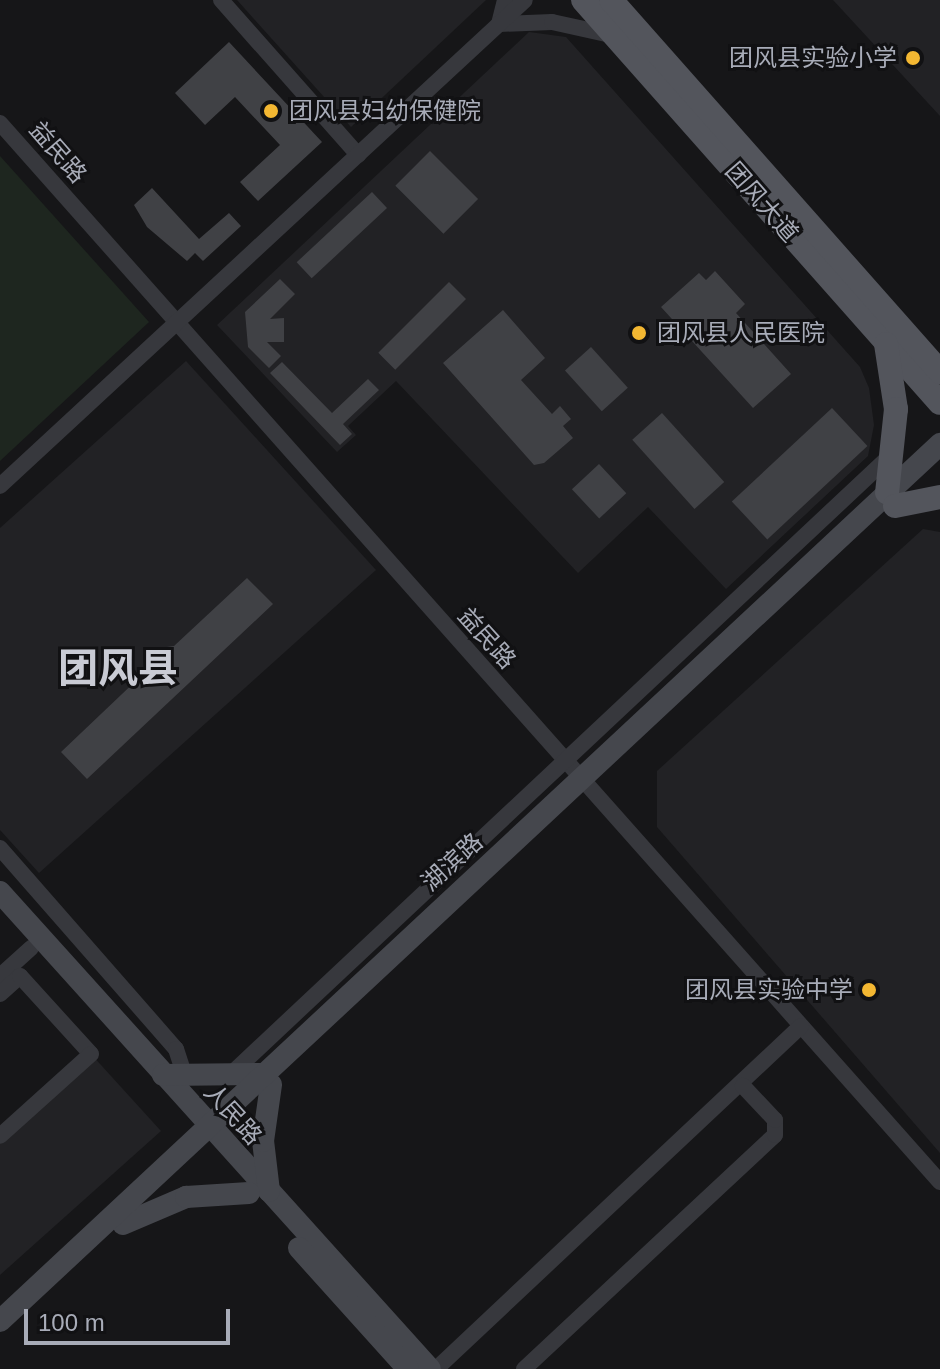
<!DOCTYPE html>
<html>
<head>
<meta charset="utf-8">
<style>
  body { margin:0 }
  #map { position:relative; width:940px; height:1369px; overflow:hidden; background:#161618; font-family:Arial,"Noto Sans SC",sans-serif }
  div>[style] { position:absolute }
  .built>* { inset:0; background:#222225 }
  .green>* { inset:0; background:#1e261f }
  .building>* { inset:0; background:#404145; transform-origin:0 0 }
  .street>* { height:16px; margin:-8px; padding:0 8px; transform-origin:8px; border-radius:8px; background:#37383d }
  .secondary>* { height:22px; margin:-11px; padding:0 11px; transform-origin:11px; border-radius:11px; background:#45474d }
  .primary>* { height:24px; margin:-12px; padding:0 12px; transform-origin:12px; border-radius:12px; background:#53555c }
  .dots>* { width:22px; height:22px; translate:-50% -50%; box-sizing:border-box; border:4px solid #111113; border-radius:50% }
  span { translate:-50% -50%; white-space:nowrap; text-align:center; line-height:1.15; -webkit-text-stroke:6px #111113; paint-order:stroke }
  .poi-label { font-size:24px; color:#a8acb8 }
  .right { translate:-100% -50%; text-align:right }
  .left { translate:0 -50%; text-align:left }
  .street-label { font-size:24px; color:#a8acb8 }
  .town-label { font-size:40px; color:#c9cbd4; font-weight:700 }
  .scale { position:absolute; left:24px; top:1309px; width:206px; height:36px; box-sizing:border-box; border:4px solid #a8acb8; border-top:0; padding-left:10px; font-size:24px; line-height:28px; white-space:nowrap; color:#a8acb8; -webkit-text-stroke:6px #111113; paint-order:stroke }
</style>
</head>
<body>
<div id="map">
  <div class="built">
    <i style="clip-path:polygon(237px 0,486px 0,351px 127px)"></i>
    <i style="clip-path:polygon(833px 0,940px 0,940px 116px)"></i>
    <i style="clip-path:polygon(529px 32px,566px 37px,860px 367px,869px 388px,874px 425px,868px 456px,726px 589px,648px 507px,578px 573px,396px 381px,348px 426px,356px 435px,337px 452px,217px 325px)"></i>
    <i style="clip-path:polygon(186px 361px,376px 570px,39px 873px,0 830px,0 528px)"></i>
    <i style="clip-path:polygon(923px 529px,940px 532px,940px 1153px,657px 827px,657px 771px)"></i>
    <i style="clip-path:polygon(91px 1054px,161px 1131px,0 1275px,0 1136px)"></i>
  </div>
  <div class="green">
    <i style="clip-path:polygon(0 156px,149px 322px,0 461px)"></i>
  </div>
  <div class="building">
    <i style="clip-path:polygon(229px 42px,322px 142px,258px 201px,240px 182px,280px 145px,235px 97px,205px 125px,175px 93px)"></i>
    <i style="left:430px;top:151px;width:68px;height:49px;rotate:45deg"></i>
    <i style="clip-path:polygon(152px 188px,199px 239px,229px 213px,241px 226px,203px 261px,195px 253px,187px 261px,147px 227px,134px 205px)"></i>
    <i style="left:372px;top:192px;width:22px;height:103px;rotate:47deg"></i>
    <i style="clip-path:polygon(715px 271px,745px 304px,736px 313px,791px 374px,753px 408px,661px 307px,699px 273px,706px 280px)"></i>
    <i style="clip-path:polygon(280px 279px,295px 294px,270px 319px,284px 318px,284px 342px,267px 342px,281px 356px,269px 368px,248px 347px,245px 312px)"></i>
    <i style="left:449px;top:282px;width:24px;height:100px;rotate:45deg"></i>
    <i style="clip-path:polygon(503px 310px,545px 358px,521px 380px,552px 414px,560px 406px,571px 419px,563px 426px,573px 438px,544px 463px,534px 465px,443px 363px)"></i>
    <i style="left:591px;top:347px;width:55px;height:35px;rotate:48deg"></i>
    <i style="clip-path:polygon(282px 362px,332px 413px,368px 379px,379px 390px,343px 424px,352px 434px,340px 445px,270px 373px)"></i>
    <i style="left:832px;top:408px;width:52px;height:137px;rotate:47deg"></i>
    <i style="left:662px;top:413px;width:93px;height:40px;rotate:48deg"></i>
    <i style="left:599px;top:464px;width:40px;height:37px;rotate:47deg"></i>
    <i style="clip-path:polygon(247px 578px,273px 604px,87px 779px,61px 752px,142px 675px,145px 650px,174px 646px)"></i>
  </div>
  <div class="street">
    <i style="left:221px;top:0;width:207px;rotate:48.5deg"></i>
    <i style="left:505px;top:0;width:25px;rotate:104deg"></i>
    <i style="left:499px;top:24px;width:53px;rotate:-2.2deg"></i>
    <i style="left:552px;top:22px;width:60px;rotate:12.4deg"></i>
    <i style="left:0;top:123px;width:1416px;rotate:48.41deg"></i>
    <i style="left:0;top:486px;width:715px;rotate:-42.79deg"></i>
    <i style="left:0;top:848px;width:267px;rotate:48.8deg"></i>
    <i style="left:176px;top:1049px;width:29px;rotate:72deg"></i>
    <i style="left:0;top:976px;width:42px;rotate:-42.1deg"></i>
    <i style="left:0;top:994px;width:27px;rotate:-42deg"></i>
    <i style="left:20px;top:976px;width:105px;rotate:47.7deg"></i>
    <i style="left:91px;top:1054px;width:122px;rotate:138deg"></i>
    <i style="left:231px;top:1074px;width:908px;rotate:-43.17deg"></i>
    <i style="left:436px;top:1369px;width:501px;rotate:-43.22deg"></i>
    <i style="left:524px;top:1369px;width:343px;rotate:-43deg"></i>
    <i style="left:775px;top:1135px;width:15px;rotate:-90deg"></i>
    <i style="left:775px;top:1120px;width:47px;rotate:-133.3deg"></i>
  </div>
  <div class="secondary">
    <i style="left:0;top:892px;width:642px;rotate:47.97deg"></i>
    <i style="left:163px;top:1075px;width:98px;rotate:-0.6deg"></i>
    <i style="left:269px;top:1191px;width:50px;rotate:-96.8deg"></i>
    <i style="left:263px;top:1141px;width:57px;rotate:-81.9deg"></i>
    <i style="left:123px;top:1224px;width:69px;rotate:-23.2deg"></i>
    <i style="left:186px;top:1197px;width:63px;rotate:-3.6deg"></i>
    <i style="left:299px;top:1248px;width:163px;rotate:48deg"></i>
    <i style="left:0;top:1321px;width:1286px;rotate:-43.01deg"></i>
  </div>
  <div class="primary">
    <i style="left:583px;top:0;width:538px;rotate:48.46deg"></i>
    <i style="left:611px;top:0;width:497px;rotate:48.5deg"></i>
    <i style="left:886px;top:344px;width:66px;rotate:81.3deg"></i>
    <i style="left:896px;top:409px;width:84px;rotate:96.1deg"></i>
    <i style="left:895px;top:506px;width:46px;rotate:-11.3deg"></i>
  </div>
  <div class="dots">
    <i style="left:913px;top:58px;background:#f3b732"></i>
    <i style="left:271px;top:111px;background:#f3b732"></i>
    <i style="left:639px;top:333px;background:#f3b732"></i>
    <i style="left:869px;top:990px;background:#f3b732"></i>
  </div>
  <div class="poi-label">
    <span class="right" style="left:897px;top:58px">团风县实验小学</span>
    <span class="left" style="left:289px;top:111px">团风县妇幼保健院</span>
    <span class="left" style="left:657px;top:333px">团风县人民医院</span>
    <span class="right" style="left:853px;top:990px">团风县实验中学</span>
  </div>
  <div class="street-label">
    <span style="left:58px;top:152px;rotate:49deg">益民路</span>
    <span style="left:762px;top:202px;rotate:49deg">团风大道</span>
    <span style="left:487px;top:638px;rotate:48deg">益民路</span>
    <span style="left:452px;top:862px;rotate:-42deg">湖滨路</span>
    <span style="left:233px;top:1114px;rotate:48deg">人民路</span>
  </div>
  <div class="town-label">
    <span style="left:118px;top:668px">团风县</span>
  </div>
  <div class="scale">100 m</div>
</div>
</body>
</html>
